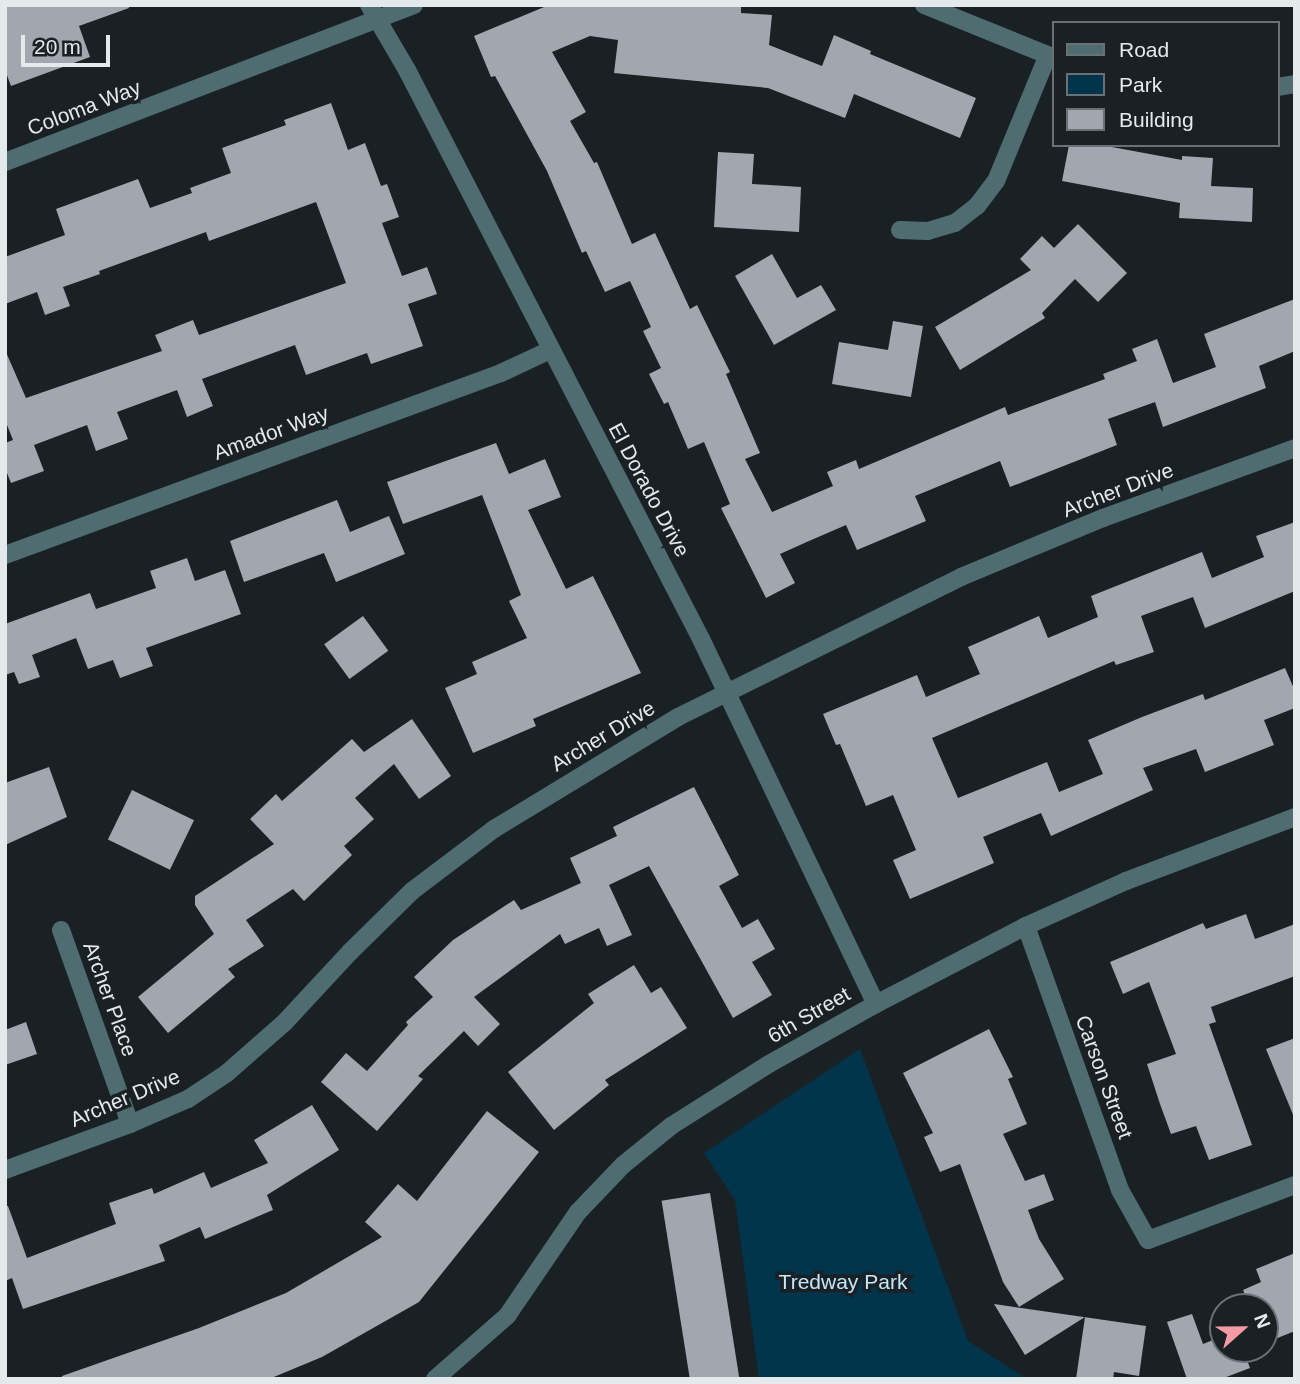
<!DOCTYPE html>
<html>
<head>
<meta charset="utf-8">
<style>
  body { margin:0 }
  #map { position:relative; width:1300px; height:1384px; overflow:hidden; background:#192125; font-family:Arial,sans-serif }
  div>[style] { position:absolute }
  .green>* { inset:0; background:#02354b }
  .building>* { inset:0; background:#a1a6af; transform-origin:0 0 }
  .minor>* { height:18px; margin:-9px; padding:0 9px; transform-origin:9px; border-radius:9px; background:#4f6d70 }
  span { translate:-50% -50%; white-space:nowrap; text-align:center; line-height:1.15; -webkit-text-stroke:7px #192125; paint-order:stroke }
  .street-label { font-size:21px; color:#e4e9ec }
  .park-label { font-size:21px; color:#c5e5f8 }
  .frame { position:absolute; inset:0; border:7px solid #e4e9ec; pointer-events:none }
  .legend { position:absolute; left:1052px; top:21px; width:228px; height:126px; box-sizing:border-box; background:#192125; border:2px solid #6a7175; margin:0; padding:9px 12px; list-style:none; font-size:21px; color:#e4e9ec }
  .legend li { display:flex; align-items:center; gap:14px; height:35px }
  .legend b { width:35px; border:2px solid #6a7175 }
  .north { position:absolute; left:1209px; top:1293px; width:70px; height:70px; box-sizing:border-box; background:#192125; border:2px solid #6a7175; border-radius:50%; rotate:69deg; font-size:19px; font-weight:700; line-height:28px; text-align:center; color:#e4e9ec }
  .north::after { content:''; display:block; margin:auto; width:24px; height:32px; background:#f49aa2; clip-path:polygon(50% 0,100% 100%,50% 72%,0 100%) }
  .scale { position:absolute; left:21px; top:35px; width:89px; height:32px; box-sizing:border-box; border:4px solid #e4e9ec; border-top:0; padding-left:9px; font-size:21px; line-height:24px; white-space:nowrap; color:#e4e9ec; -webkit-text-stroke:5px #192125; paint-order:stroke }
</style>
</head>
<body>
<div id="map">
  <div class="green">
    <i style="clip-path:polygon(860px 1049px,968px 1341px,1027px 1379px,759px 1379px,735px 1200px,704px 1153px)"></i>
  </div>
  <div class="building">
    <i style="clip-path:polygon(5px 5px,128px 5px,129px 8px,79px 26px,90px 57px,11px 86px,5px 70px)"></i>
    <i style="clip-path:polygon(549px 5px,741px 5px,741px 13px,772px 15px,769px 45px,822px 66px,834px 35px,871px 51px,870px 54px,976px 98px,960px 138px,854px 94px,845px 118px,768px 88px,614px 73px,618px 40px,590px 36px,552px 52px,586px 112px,570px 121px,594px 163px,597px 162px,632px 244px,655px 233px,690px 309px,697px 305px,730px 372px,726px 374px,760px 453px,745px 459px,772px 512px,833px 486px,827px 472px,856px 460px,859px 469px,1005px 407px,1008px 415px,1105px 379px,1103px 374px,1137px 361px,1132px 349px,1157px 339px,1173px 383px,1216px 367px,1204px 334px,1295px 299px,1295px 351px,1259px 366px,1266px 388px,1163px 427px,1155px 402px,1108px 419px,1117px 445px,1010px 487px,1000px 461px,915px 496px,926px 521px,857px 550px,846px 525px,809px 541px,780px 554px,795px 583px,766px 598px,721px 508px,730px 504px,704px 442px,688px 449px,668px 402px,664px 404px,649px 374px,661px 368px,643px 331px,651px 327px,630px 281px,605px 292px,586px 251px,582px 253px,547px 171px,495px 76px,491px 77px,474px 36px)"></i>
    <i style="clip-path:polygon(331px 103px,348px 150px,365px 143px,381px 186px,387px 184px,399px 217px,382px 223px,402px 276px,427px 267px,437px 294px,408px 304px,423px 346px,371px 364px,367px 353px,306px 375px,295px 345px,202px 379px,213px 406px,187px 417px,177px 390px,117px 412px,128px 439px,96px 451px,87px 425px,34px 445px,44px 471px,11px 483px,5px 468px,5px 443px,13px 440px,5px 420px,5px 350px,26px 398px,162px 351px,155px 335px,193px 320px,199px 335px,346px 283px,316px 202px,209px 241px,206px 232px,99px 271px,100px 274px,63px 287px,70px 306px,45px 315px,37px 292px,5px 304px,5px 257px,65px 235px,56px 209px,138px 179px,150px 208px,192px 193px,190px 188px,231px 173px,222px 148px,286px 125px,284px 120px)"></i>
    <i style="clip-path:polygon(1069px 145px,1101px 145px,1182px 160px,1182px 156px,1213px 158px,1211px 186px,1253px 188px,1252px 222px,1179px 218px,1180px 203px,1062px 181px)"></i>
    <i style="clip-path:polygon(718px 152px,754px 154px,752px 184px,801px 187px,799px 232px,714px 227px)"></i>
    <i style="clip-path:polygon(1078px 224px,1127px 273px,1098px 302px,1075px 279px,1042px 313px,1045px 318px,960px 370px,935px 327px,1031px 270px,1020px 259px,1042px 236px,1054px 248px)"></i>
    <i style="clip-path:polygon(772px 254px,797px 298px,821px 285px,836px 310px,774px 345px,735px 276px)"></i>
    <i style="clip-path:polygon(893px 321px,923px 326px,911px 397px,832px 384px,839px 342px,888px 350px)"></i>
    <i style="clip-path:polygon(496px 443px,509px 474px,545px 459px,561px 497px,528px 510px,566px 589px,593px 576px,641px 673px,533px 719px,536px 726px,473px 753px,445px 688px,477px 674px,472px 662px,527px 638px,509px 601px,521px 595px,482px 495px,403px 524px,387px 482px)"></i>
    <i style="clip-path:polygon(337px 500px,350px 532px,389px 516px,405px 554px,336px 582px,324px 553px,244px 582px,230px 541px)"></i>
    <i style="clip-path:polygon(1295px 522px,1295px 591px,1205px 628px,1193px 597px,1141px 616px,1154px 652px,1116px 665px,1114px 661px,932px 738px,958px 798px,1047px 762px,1059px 792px,1103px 774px,1088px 740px,1142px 717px,1203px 694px,1205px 700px,1285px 668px,1295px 691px,1295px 708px,1264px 720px,1274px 745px,1205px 772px,1196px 749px,1143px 768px,1153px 790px,1051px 836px,1041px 813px,983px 837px,994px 863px,910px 899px,893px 860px,916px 850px,893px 795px,866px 806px,840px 744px,836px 745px,823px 714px,917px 675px,926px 697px,980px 674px,968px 647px,1039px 616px,1048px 638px,1098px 617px,1091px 596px,1202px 552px,1212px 578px,1264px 557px,1256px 536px)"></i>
    <i style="clip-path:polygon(187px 558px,195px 581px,225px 570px,241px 614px,146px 648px,153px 666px,120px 678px,113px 660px,88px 669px,76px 638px,32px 655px,40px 677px,19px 684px,14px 672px,5px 675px,5px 624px,90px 593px,96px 609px,156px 588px,150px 571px)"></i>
    <i style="left:363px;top:616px;width:43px;height:48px;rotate:54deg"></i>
    <i style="clip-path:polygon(412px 719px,451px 776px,419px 799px,394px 764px,355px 798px,374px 819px,344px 846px,352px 855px,304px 901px,293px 889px,246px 920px,264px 946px,228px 969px,235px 977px,168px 1033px,138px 997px,214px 934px,195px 905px,195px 896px,274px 844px,250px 819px,276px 794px,282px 801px,352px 739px,364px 752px)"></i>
    <i style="clip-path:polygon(49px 767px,67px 817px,5px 845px,5px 783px)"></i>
    <i style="clip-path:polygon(694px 787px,739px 875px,719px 886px,742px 928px,758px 919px,775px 949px,752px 962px,772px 995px,733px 1018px,649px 866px,609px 885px,632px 935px,607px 946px,599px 928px,565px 944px,560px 934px,474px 997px,500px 1024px,478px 1046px,464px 1031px,418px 1076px,423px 1079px,377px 1131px,321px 1082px,346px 1053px,367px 1071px,408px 1025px,406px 1022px,433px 997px,414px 977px,453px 940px,514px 900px,521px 910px,581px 883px,570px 858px,617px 836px,613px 827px)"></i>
    <i style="left:132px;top:790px;width:69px;height:55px;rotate:26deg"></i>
    <i style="clip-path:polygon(1246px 914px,1255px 939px,1295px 924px,1295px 976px,1211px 1007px,1216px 1022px,1209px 1024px,1252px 1145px,1209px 1160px,1196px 1126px,1171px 1134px,1160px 1104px,1147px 1064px,1176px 1054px,1149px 982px,1123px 994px,1110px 962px,1203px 923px,1206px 929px)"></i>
    <i style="clip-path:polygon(634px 965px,651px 993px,661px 987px,687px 1028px,605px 1080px,609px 1085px,554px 1130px,508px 1072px,594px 1003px,588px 994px)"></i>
    <i style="clip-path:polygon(26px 1022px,37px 1054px,5px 1065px,5px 1030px)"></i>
    <i style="clip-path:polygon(989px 1029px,1013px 1077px,1008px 1079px,1027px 1124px,1003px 1134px,1025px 1181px,1044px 1174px,1054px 1200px,1028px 1210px,1039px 1239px,1064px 1279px,1019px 1307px,1003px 1282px,960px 1164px,940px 1172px,924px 1137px,933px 1133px,903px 1073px)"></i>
    <i style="clip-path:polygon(1295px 1038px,1295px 1117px,1294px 1117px,1266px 1049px)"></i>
    <i style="clip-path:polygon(312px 1105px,339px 1150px,267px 1195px,273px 1210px,205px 1239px,200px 1227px,159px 1245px,165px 1261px,23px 1309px,12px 1278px,5px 1281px,5px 1206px,8px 1206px,27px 1258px,116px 1224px,109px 1203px,152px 1188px,154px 1194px,204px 1172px,211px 1188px,268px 1163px,254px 1140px)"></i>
    <i style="clip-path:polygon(487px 1111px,539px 1152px,419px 1302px,322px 1357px,269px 1379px,62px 1379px,62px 1376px,199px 1328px,286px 1293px,382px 1237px,365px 1222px,398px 1184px,417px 1201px)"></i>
    <i style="left:710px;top:1193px;width:188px;height:49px;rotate:81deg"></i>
    <i style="clip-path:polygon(1295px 1253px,1295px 1331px,1265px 1343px,1265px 1307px,1250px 1307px,1243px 1290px,1261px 1282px,1256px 1269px)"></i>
    <i style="clip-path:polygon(994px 1304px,1146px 1326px,1139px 1376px,1114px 1372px,1113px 1379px,1076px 1379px,1085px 1317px,1025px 1355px)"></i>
    <i style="clip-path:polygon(1192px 1314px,1203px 1344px,1223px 1336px,1223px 1349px,1252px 1349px,1244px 1352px,1250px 1368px,1221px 1379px,1187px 1379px,1167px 1322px)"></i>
  </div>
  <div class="minor">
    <i style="left:369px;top:5px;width:75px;rotate:59.7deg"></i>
    <i style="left:407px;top:70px;width:640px;rotate:62.67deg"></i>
    <i style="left:701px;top:639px;width:405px;rotate:64.4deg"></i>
    <i style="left:924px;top:5px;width:139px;rotate:22deg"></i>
    <i style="left:1277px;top:87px;width:18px;rotate:-9deg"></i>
    <i style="left:5px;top:162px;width:438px;rotate:-21deg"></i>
    <i style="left:900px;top:230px;width:28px;rotate:2deg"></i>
    <i style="left:928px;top:231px;width:28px;rotate:-17deg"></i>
    <i style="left:955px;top:223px;width:28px;rotate:-38deg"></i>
    <i style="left:977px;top:206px;width:31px;rotate:-53deg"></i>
    <i style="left:996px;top:181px;width:136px;rotate:-67.6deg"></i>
    <i style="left:5px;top:555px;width:528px;rotate:-20.15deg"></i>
    <i style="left:501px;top:373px;width:54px;rotate:-25.1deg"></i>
    <i style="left:1026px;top:926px;width:280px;rotate:70.4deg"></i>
    <i style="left:1120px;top:1190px;width:57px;rotate:60.8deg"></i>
    <i style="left:1148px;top:1240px;width:157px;rotate:-20.5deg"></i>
    <i style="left:61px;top:930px;width:206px;rotate:70.4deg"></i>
    <i style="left:5px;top:1170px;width:133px;rotate:-20.2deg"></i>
    <i style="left:130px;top:1124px;width:63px;rotate:-23.3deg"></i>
    <i style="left:188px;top:1099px;width:47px;rotate:-33.7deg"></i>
    <i style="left:227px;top:1073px;width:77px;rotate:-41.3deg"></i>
    <i style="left:285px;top:1022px;width:96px;rotate:-47.1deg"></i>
    <i style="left:350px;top:952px;width:87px;rotate:-44.5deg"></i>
    <i style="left:412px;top:891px;width:103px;rotate:-37.1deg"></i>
    <i style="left:494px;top:829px;width:215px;rotate:-31.3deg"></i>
    <i style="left:678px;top:717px;width:316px;rotate:-26.3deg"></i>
    <i style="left:961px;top:577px;width:154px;rotate:-22.6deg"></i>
    <i style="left:1103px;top:518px;width:204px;rotate:-20deg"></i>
    <i style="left:435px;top:1379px;width:96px;rotate:-41.2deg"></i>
    <i style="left:507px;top:1316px;width:126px;rotate:-55.7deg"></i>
    <i style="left:578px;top:1212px;width:65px;rotate:-46.2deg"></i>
    <i style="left:623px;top:1165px;width:62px;rotate:-39.1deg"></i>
    <i style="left:671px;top:1126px;width:116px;rotate:-32.3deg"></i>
    <i style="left:769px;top:1064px;width:123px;rotate:-29.3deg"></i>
    <i style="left:876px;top:1004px;width:169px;rotate:-27.5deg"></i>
    <i style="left:1026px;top:926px;width:110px;rotate:-24.2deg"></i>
    <i style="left:1126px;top:881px;width:181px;rotate:-20.7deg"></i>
  </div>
  <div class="street-label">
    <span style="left:84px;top:108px;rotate:-21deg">Coloma Way</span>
    <span style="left:271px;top:433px;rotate:-20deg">Amador Way</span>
    <span style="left:649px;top:490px;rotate:62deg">El Dorado Drive</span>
    <span style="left:1118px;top:490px;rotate:-21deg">Archer Drive</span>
    <span style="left:603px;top:736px;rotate:-31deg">Archer Drive</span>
    <span style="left:110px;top:999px;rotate:70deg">Archer Place</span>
    <span style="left:809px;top:1015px;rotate:-30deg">6th Street</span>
    <span style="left:1104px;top:1077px;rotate:70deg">Carson Street</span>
    <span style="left:125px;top:1098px;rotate:-23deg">Archer Drive</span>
  </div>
  <div class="park-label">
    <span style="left:843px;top:1282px">Tredway Park</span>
  </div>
  <div class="frame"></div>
  <ul class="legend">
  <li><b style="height:9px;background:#4f6d70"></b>Road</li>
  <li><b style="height:19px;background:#02354b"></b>Park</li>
  <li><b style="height:19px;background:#a1a6af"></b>Building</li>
  </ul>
  <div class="north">N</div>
  <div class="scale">20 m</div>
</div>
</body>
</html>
